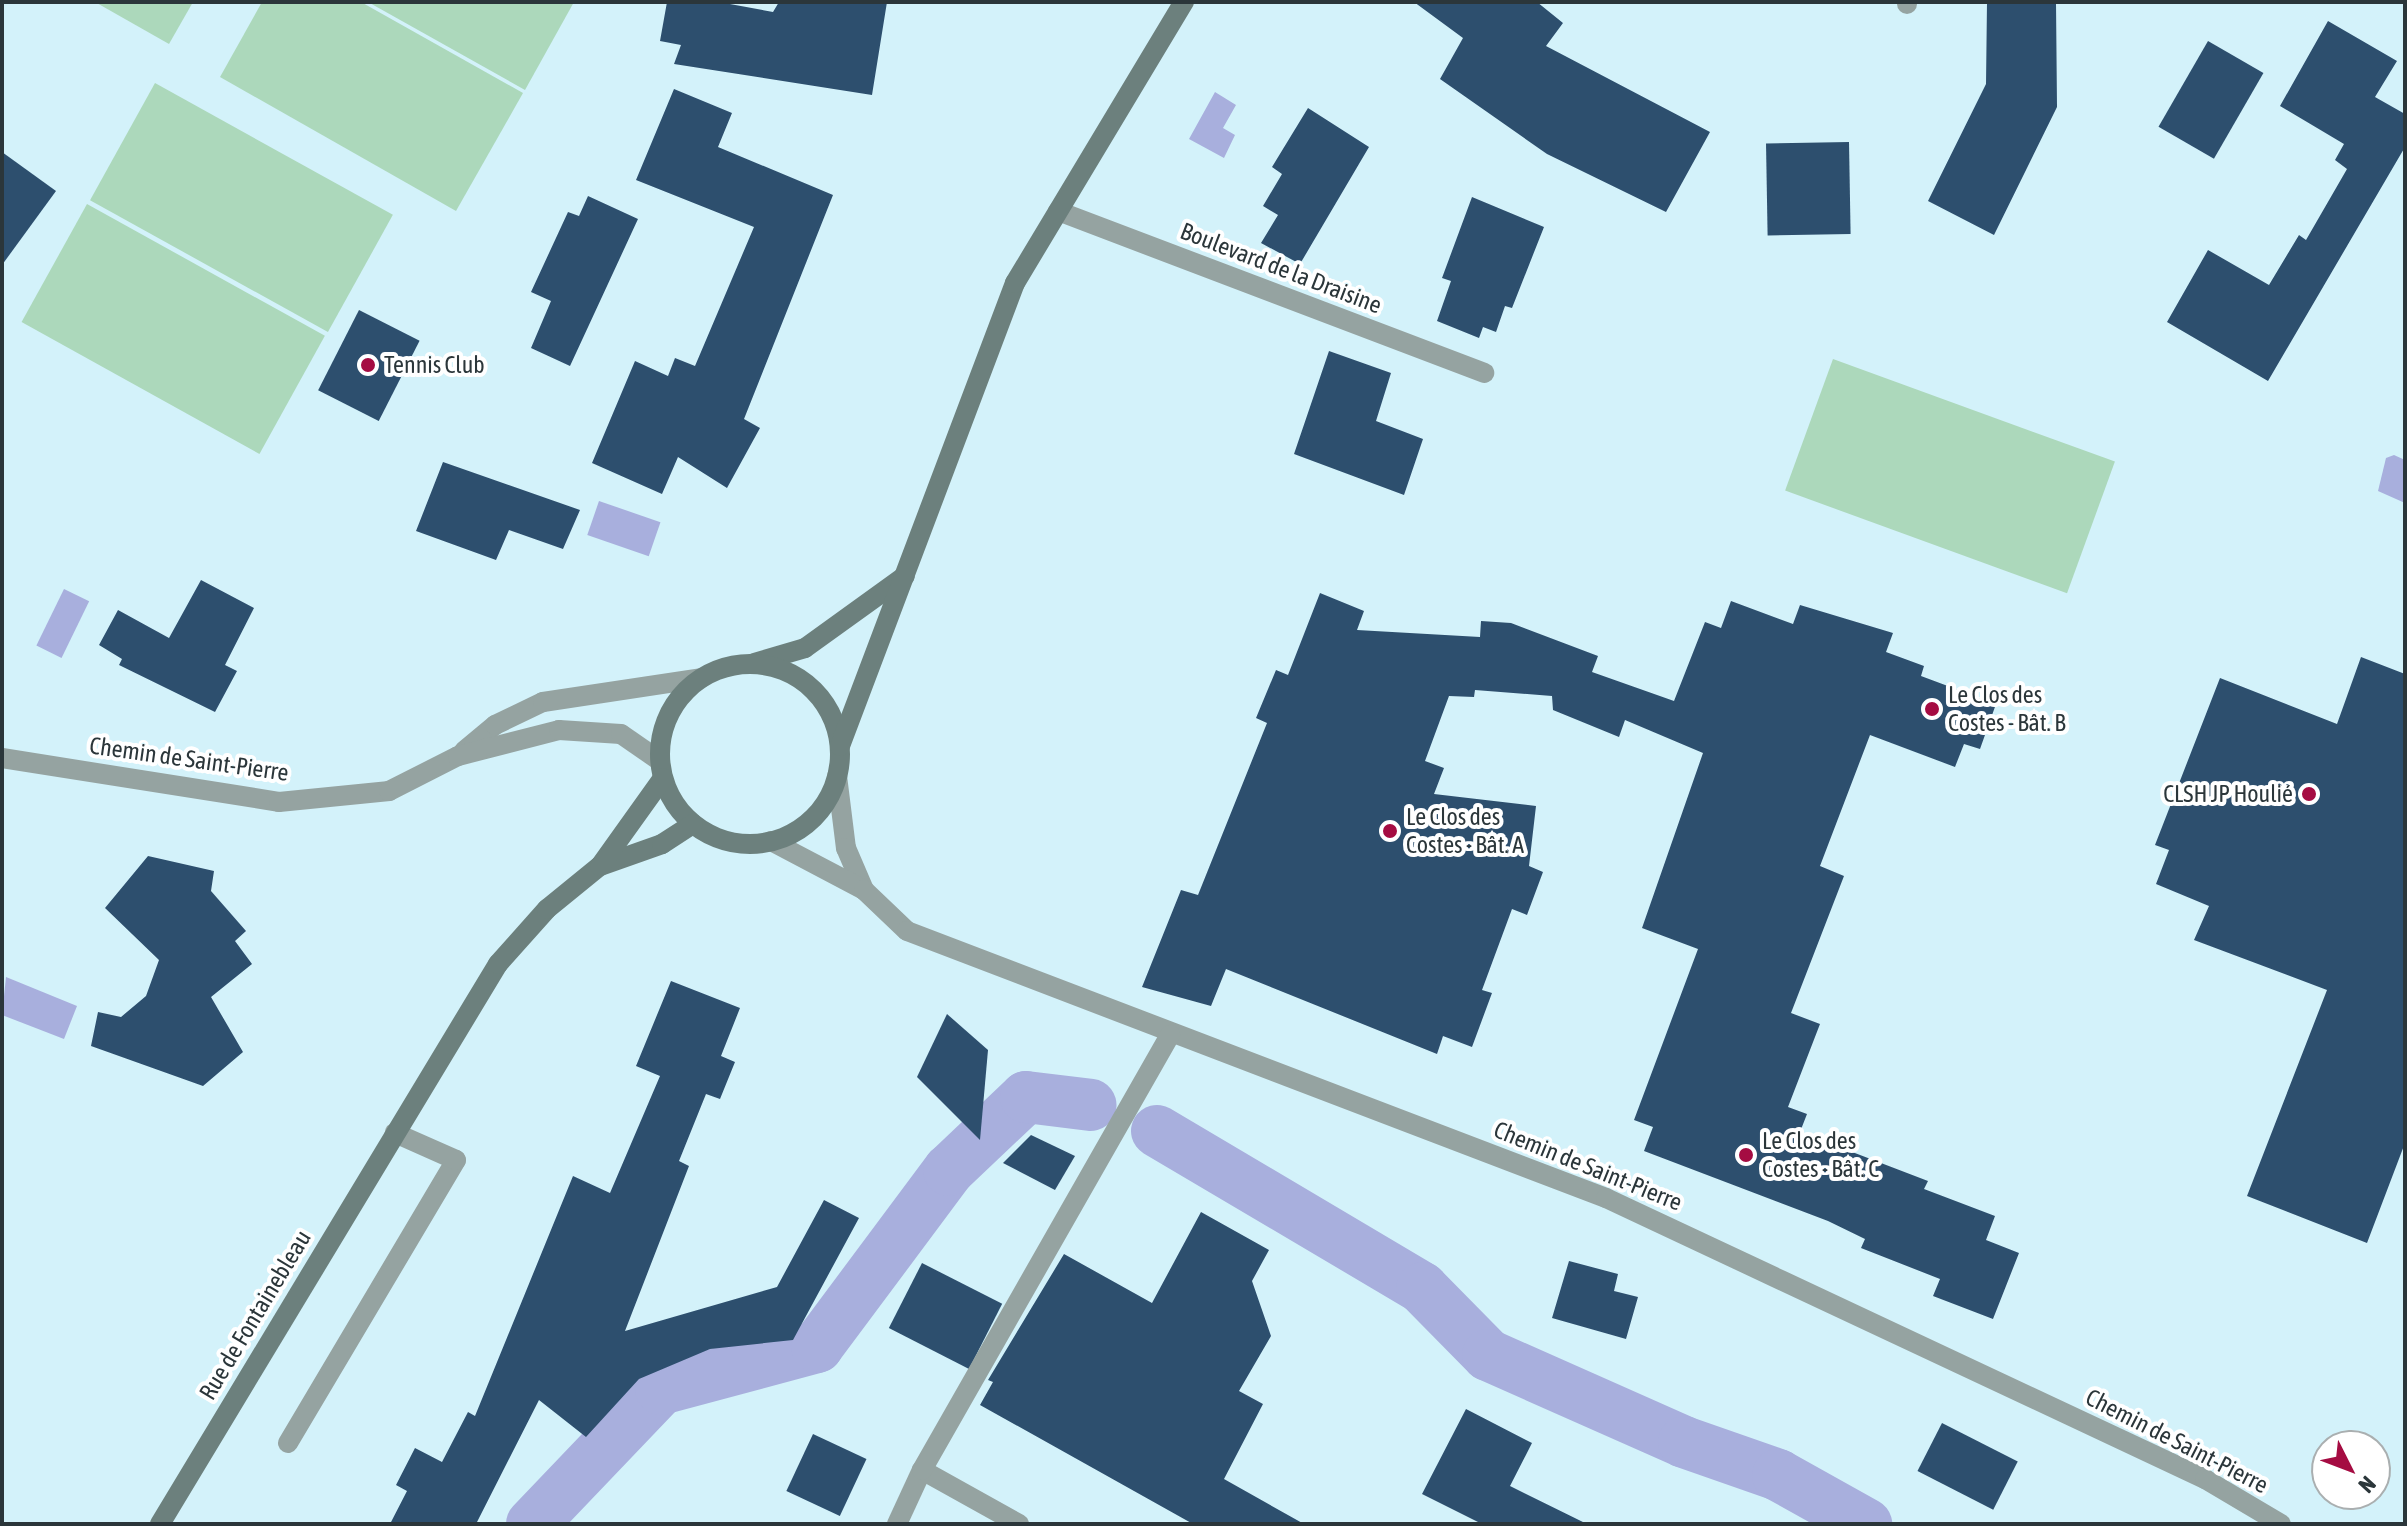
<!DOCTYPE html>
<html>
<head>
<meta charset="utf-8">
<style>
  body { margin:0 }
  #map { position:relative; width:2407px; height:1526px; overflow:hidden; background:#d3f2fa; font-family:"Asap Condensed",sans-serif }
  div>[style] { position:absolute }
  .green>* { inset:0; background:#acd8bb; transform-origin:0 0 }
  .water>* { inset:0; background:#a8afdd; transform-origin:0 0 }
  .canal>* { height:52px; margin:-26px; padding:0 26px; transform-origin:26px; border-radius:26px; background:#a8afdd }
  .building>* { inset:0; background:#2d4f6e; transform-origin:0 0 }
  .street>* { height:20px; margin:-10px; padding:0 10px; transform-origin:10px; border-radius:10px; background:#95a3a1 }
  .secondary>* { height:20px; margin:-10px; padding:0 10px; transform-origin:10px; border-radius:10px; background:#6c807d }
  .secondary>.ring { margin:-10px; padding:0; box-sizing:content-box; background:none; border:20px solid #6c807d; border-radius:50% }
  .dots>* { width:22px; height:22px; translate:-50% -50%; box-sizing:border-box; border:4px solid #fff; border-radius:50% }
  span { translate:-50% -50%; white-space:nowrap; text-align:center; line-height:1.15; -webkit-text-stroke:8px #fff; paint-order:stroke }
  .street-label { font-size:24px; color:#2b363a }
  .poi-label { font-size:24px; color:#2b363a }
  .left { translate:0 -50%; text-align:left }
  .right { translate:-100% -50%; text-align:right }
  .frame { position:absolute; inset:0; border:4px solid #2b363a; pointer-events:none }
  .north { position:absolute; left:2311px; top:1430px; width:80px; height:80px; box-sizing:border-box; background:#fff; border:2px solid #aaafb0; border-radius:50%; rotate:132deg; font-size:22px; font-weight:700; line-height:32px; text-align:center; color:#2b363a }
  .north::after { content:''; display:block; margin:auto; width:28px; height:36px; background:#a50c42; clip-path:polygon(50% 0,100% 100%,50% 72%,0 100%) }
</style>
</head>
<body>
<div id="map">
  <div class="green">
    <i style="clip-path:polygon(95px 2px,193px 2px,169px 44px)"></i>
    <i style="clip-path:polygon(262px 2px,361px 2px,523px 93px,456px 211px,220px 77px)"></i>
    <i style="clip-path:polygon(368px 2px,574px 2px,525px 90px)"></i>
    <i style="left:155px;top:83px;width:272px;height:134px;rotate:29deg"></i>
    <i style="left:87px;top:204px;width:272px;height:135px;rotate:29deg"></i>
    <i style="left:1833px;top:359px;width:300px;height:140px;rotate:20deg"></i>
  </div>
  <div class="water">
    <i style="clip-path:polygon(1215px 92px,1236px 105px,1223px 128px,1235px 135px,1224px 158px,1189px 139px)"></i>
    <i style="clip-path:polygon(2394px 455px,2405px 460px,2405px 503px,2378px 491px,2386px 458px)"></i>
    <i style="left:599px;top:501px;width:65px;height:36px;rotate:19deg"></i>
    <i style="left:64px;top:589px;width:28px;height:63px;rotate:26deg"></i>
    <i style="clip-path:polygon(6px 977px,77px 1006px,64px 1039px,2px 1015px)"></i>
  </div>
  <div class="canal">
    <i style="left:1157px;top:1131px;width:308px;rotate:30.6deg"></i>
    <i style="left:1422px;top:1288px;width:94px;rotate:45.4deg"></i>
    <i style="left:1488px;top:1355px;width:214px;rotate:23.9deg"></i>
    <i style="left:1684px;top:1442px;width:100px;rotate:19.3deg"></i>
    <i style="left:1778px;top:1475px;width:101px;rotate:29.1deg"></i>
    <i style="left:532px;top:1524px;width:187px;rotate:-46.3deg"></i>
    <i style="left:661px;top:1389px;width:162px;rotate:-15.1deg"></i>
    <i style="left:817px;top:1347px;width:221px;rotate:-53.3deg"></i>
    <i style="left:949px;top:1170px;width:106px;rotate:-43.5deg"></i>
    <i style="left:1026px;top:1097px;width:65px;rotate:7deg"></i>
  </div>
  <div class="building">
    <i style="clip-path:polygon(667px 2px,719px 2px,773px 12px,779px 2px,887px 2px,872px 95px,674px 64px,681px 45px,660px 41px)"></i>
    <i style="clip-path:polygon(1414px 2px,1537px 2px,1563px 23px,1546px 46px,1710px 132px,1666px 212px,1547px 154px,1440px 79px,1463px 38px)"></i>
    <i style="clip-path:polygon(1987px 2px,2056px 2px,2057px 107px,1994px 235px,1928px 201px,1986px 84px)"></i>
    <i style="clip-path:polygon(2328px 21px,2397px 61px,2375px 97px,2405px 114px,2405px 147px,2268px 381px,2167px 322px,2208px 250px,2269px 285px,2299px 235px,2306px 240px,2347px 169px,2335px 160px,2344px 144px,2280px 106px)"></i>
    <i style="left:2208px;top:41px;width:64px;height:99px;rotate:30deg"></i>
    <i style="clip-path:polygon(674px 89px,732px 113px,718px 147px,833px 195px,744px 419px,760px 428px,727px 488px,678px 457px,662px 494px,592px 463px,635px 361px,668px 376px,675px 358px,695px 366px,754px 227px,636px 180px)"></i>
    <i style="clip-path:polygon(1308px 108px,1369px 147px,1300px 264px,1261px 243px,1278px 215px,1263px 206px,1282px 174px,1272px 167px)"></i>
    <i style="left:1849px;top:142px;width:92px;height:83px;rotate:89deg"></i>
    <i style="clip-path:polygon(2px 152px,56px 191px,2px 265px)"></i>
    <i style="clip-path:polygon(588px 196px,638px 219px,570px 366px,531px 348px,551px 301px,531px 292px,568px 212px,579px 216px)"></i>
    <i style="clip-path:polygon(1472px 197px,1544px 227px,1512px 308px,1505px 306px,1496px 332px,1483px 327px,1479px 338px,1437px 321px,1451px 281px,1442px 278px)"></i>
    <i style="left:359px;top:310px;width:68px;height:90px;rotate:27deg"></i>
    <i style="clip-path:polygon(1329px 351px,1391px 373px,1376px 421px,1423px 439px,1404px 495px,1294px 454px)"></i>
    <i style="clip-path:polygon(443px 462px,580px 510px,563px 549px,509px 530px,496px 560px,416px 531px)"></i>
    <i style="clip-path:polygon(201px 580px,254px 608px,225px 665px,237px 671px,215px 712px,119px 665px,122px 659px,99px 645px,118px 610px,169px 638px)"></i>
    <i style="clip-path:polygon(1320px 593px,1364px 611px,1357px 630px,1480px 637px,1481px 621px,1511px 623px,1598px 656px,1592px 672px,1674px 701px,1705px 622px,1721px 628px,1731px 601px,1793px 624px,1800px 605px,1893px 633px,1886px 652px,1924px 666px,1921px 676px,1996px 704px,1980px 749px,1964px 744px,1955px 767px,1870px 735px,1820px 866px,1844px 876px,1791px 1013px,1820px 1024px,1788px 1107px,1807px 1114px,1800px 1132px,1928px 1181px,1924px 1189px,1995px 1216px,1986px 1240px,2019px 1253px,1993px 1319px,1933px 1296px,1940px 1279px,1861px 1248px,1865px 1239px,1828px 1221px,1644px 1151px,1653px 1127px,1634px 1120px,1698px 949px,1642px 928px,1703px 753px,1625px 720px,1619px 737px,1553px 710px,1552px 696px,1475px 690px,1474px 697px,1449px 696px,1425px 761px,1444px 768px,1434px 794px,1536px 806px,1529px 866px,1543px 872px,1527px 915px,1512px 909px,1482px 990px,1492px 993px,1472px 1047px,1443px 1036px,1437px 1054px,1226px 969px,1211px 1006px,1142px 987px,1181px 890px,1198px 895px,1267px 723px,1256px 718px,1276px 670px,1288px 675px)"></i>
    <i style="clip-path:polygon(2361px 657px,2405px 674px,2405px 1143px,2367px 1243px,2247px 1196px,2327px 990px,2194px 940px,2209px 906px,2156px 884px,2169px 850px,2155px 845px,2220px 678px,2337px 724px)"></i>
    <i style="clip-path:polygon(148px 856px,214px 871px,211px 891px,246px 931px,235px 941px,252px 964px,211px 997px,243px 1052px,203px 1086px,91px 1046px,98px 1012px,121px 1017px,146px 996px,159px 960px,105px 908px)"></i>
    <i style="clip-path:polygon(671px 981px,740px 1008px,721px 1056px,735px 1062px,720px 1099px,706px 1094px,679px 1161px,689px 1166px,625px 1331px,777px 1287px,824px 1200px,859px 1218px,793px 1340px,710px 1349px,639px 1379px,586px 1437px,539px 1400px,476px 1524px,390px 1524px,407px 1491px,396px 1485px,415px 1448px,442px 1462px,468px 1412px,475px 1416px,573px 1176px,610px 1193px,660px 1076px,636px 1066px)"></i>
    <i style="clip-path:polygon(947px 1014px,988px 1050px,980px 1140px,917px 1077px)"></i>
    <i style="clip-path:polygon(1031px 1135px,1075px 1156px,1055px 1190px,1003px 1163px)"></i>
    <i style="clip-path:polygon(1201px 1212px,1269px 1250px,1252px 1281px,1271px 1336px,1239px 1391px,1263px 1404px,1224px 1479px,1304px 1524px,1193px 1524px,980px 1405px,993px 1382px,988px 1380px,1064px 1254px,1152px 1303px)"></i>
    <i style="clip-path:polygon(1569px 1261px,1618px 1274px,1614px 1291px,1638px 1297px,1626px 1339px,1552px 1318px)"></i>
    <i style="left:922px;top:1263px;width:90px;height:73px;rotate:27deg"></i>
    <i style="clip-path:polygon(1466px 1409px,1532px 1443px,1510px 1486px,1587px 1524px,1482px 1524px,1422px 1494px)"></i>
    <i style="left:1942px;top:1423px;width:85px;height:54px;rotate:27deg"></i>
    <i style="left:813px;top:1434px;width:59px;height:63px;rotate:25deg"></i>
  </div>
  <div class="street">
    <i style="left:1907px;top:4px;width:2px;rotate:-90deg"></i>
    <i style="left:1058px;top:211px;width:456px;rotate:20.8deg"></i>
    <i style="left:464px;top:751px;width:40px;rotate:-40deg"></i>
    <i style="left:495px;top:725px;width:53px;rotate:-25.6deg"></i>
    <i style="left:543px;top:702px;width:160px;rotate:-8.6deg"></i>
    <i style="left:2px;top:758px;width:280px;rotate:9deg"></i>
    <i style="left:279px;top:802px;width:111px;rotate:-5.7deg"></i>
    <i style="left:389px;top:791px;width:77px;rotate:-26.9deg"></i>
    <i style="left:458px;top:756px;width:104px;rotate:-14.4deg"></i>
    <i style="left:559px;top:730px;width:62px;rotate:3.7deg"></i>
    <i style="left:621px;top:734px;width:47px;rotate:34.7deg"></i>
    <i style="left:837px;top:776px;width:73px;rotate:82.9deg"></i>
    <i style="left:846px;top:848px;width:46px;rotate:66.8deg"></i>
    <i style="left:771px;top:841px;width:105px;rotate:27.8deg"></i>
    <i style="left:864px;top:890px;width:59px;rotate:43.6deg"></i>
    <i style="left:907px;top:931px;width:748px;rotate:20.91deg"></i>
    <i style="left:1606px;top:1198px;width:662px;rotate:25.13deg"></i>
    <i style="left:2205px;top:1479px;width:88px;rotate:30.6deg"></i>
    <i style="left:288px;top:1443px;width:329px;rotate:-59.3deg"></i>
    <i style="left:456px;top:1160px;width:67px;rotate:-156.1deg"></i>
    <i style="left:922px;top:1470px;width:111px;rotate:29.1deg"></i>
    <i style="left:897px;top:1524px;width:60px;rotate:-65.2deg"></i>
    <i style="left:922px;top:1470px;width:501px;rotate:-60.31deg"></i>
  </div>
  <div class="secondary">
    <i style="left:754px;top:663px;width:53px;rotate:-16.4deg"></i>
    <i style="left:805px;top:648px;width:123px;rotate:-35.8deg"></i>
    <i class="ring" style="left:660px;top:664px;width:160px;height:160px"></i>
    <i style="left:840px;top:746px;width:495px;rotate:-69.3deg"></i>
    <i style="left:1015px;top:283px;width:328px;rotate:-59deg"></i>
    <i style="left:600px;top:866px;width:66px;rotate:-19.5deg"></i>
    <i style="left:662px;top:844px;width:37px;rotate:-33deg"></i>
    <i style="left:160px;top:1524px;width:654px;rotate:-58.89deg"></i>
    <i style="left:498px;top:964px;width:74px;rotate:-48.3deg"></i>
    <i style="left:547px;top:909px;width:68px;rotate:-39.1deg"></i>
    <i style="left:600px;top:866px;width:108px;rotate:-54.4deg"></i>
  </div>
  <div class="dots">
    <i style="left:368px;top:365px;background:#a50c42"></i>
    <i style="left:1932px;top:709px;background:#a50c42"></i>
    <i style="left:2309px;top:794px;background:#a50c42"></i>
    <i style="left:1390px;top:831px;background:#a50c42"></i>
    <i style="left:1746px;top:1155px;background:#a50c42"></i>
  </div>
  <div class="street-label">
    <span style="left:1281px;top:268px;rotate:21deg">Boulevard de la Draisine</span>
    <span style="left:189px;top:759px;rotate:8deg">Chemin de Saint-Pierre</span>
    <span style="left:1588px;top:1166px;rotate:22deg">Chemin de Saint-Pierre</span>
    <span style="left:255px;top:1315px;rotate:-59deg">Rue de Fontainebleau</span>
    <span style="left:2177px;top:1441px;rotate:27deg">Chemin de Saint-Pierre</span>
  </div>
  <div class="poi-label">
    <span class="left" style="left:384px;top:365px">Tennis Club</span>
    <span class="left" style="left:1948px;top:709px">Le Clos des<br>Costes - Bât. B</span>
    <span class="right" style="left:2293px;top:794px">CLSH JP Houlié</span>
    <span class="left" style="left:1406px;top:831px">Le Clos des<br>Costes - Bât. A</span>
    <span class="left" style="left:1762px;top:1155px">Le Clos des<br>Costes - Bât. C</span>
  </div>
  <div class="frame"></div>
  <div class="north">N</div>
</div>
</body>
</html>
